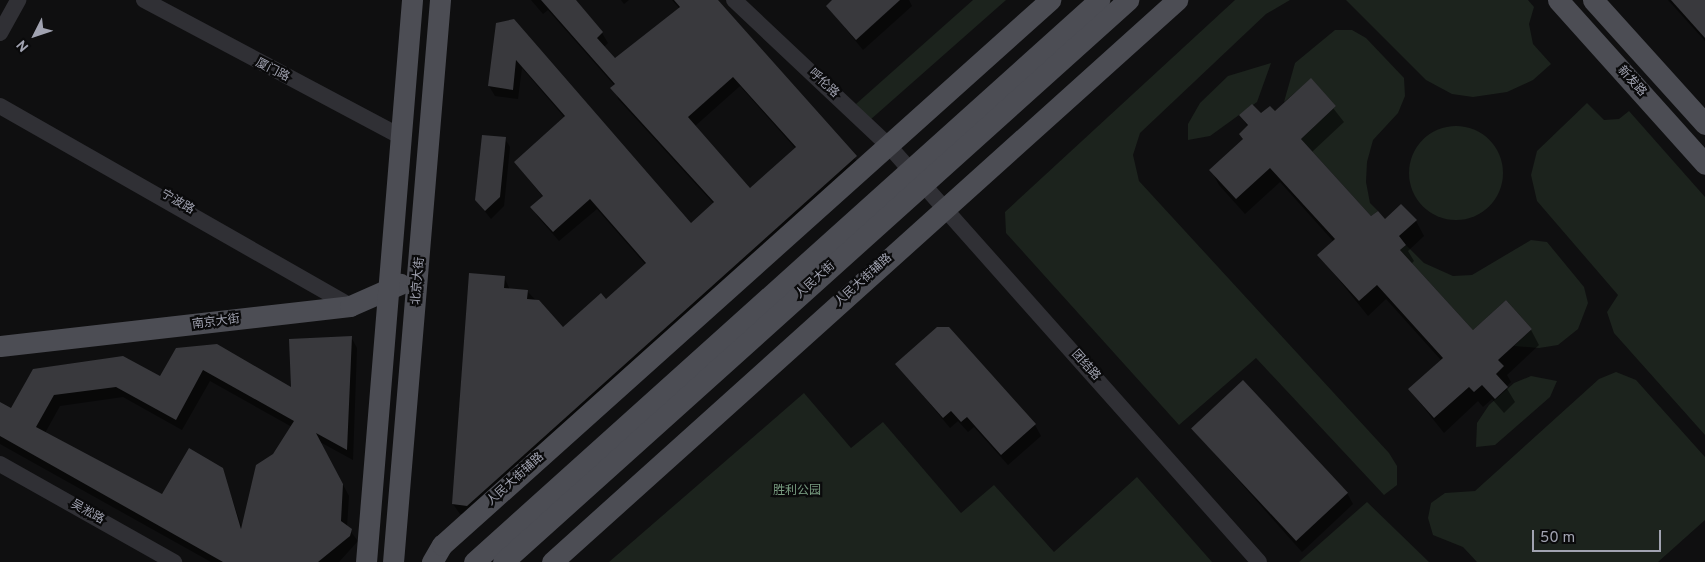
<!DOCTYPE html>
<html>
<head>
<meta charset="utf-8">
<style>
  body { margin:0 }
  #map { position:relative; width:1705px; height:562px; overflow:hidden; background:#0f0f10; font-family:Overpass,"Noto Sans SC",sans-serif }
  div>[style] { position:absolute }
  .green>* { inset:0; background:#1c231d }
  .round { border-radius:50% }
  .shadow>* { inset:0; background:#0007 }
  .building>* { inset:0; background:#39393d; transform-origin:0 0 }
  .minor>* { height:16px; margin:-8px; padding:0 8px; transform-origin:8px; border-radius:8px; background:#303035 }
  .major>* { height:21px; margin:-10.5px; padding:0 10.5px; transform-origin:10.5px; border-radius:10.5px; background:#4c4d54 }
  span { translate:-50% -50%; white-space:nowrap; text-align:center; line-height:1.15; -webkit-text-stroke:4.5px #0a0a0b; paint-order:stroke }
  .street-label { font-size:12px; color:#a1a3b1 }
  .park-label { font-size:12px; color:#789c80 }
  .north { position:absolute; left:10px; top:10px; width:50px; height:50px; -webkit-text-stroke:4px #0a0a0b; paint-order:stroke; rotate:229deg; font-size:14px; font-weight:700; line-height:20px; text-align:center; color:#a1a3b1 }
  .north::after { content:''; display:block; margin:auto; width:18px; height:22px; background:#a1a3b1; clip-path:polygon(50% 0,100% 100%,50% 72%,0 100%) }
  .scale { position:absolute; left:1532px; top:530px; width:129px; height:22px; box-sizing:border-box; border:2px solid #a1a3b1; border-top:0; padding-left:6px; font-size:15px; line-height:18px; white-space:nowrap; color:#a1a3b1; -webkit-text-stroke:4px #0a0a0b; paint-order:stroke }
</style>
</head>
<body>
<div id="map">
  <div class="green">
    <i style="clip-path:polygon(973px 0,1006px 0,870px 120px,856px 104px)"></i>
    <i style="clip-path:polygon(1235px 0,1290px 0,1266px 14px,1140px 133px,1133px 155px,1139px 181px,1389px 453px,1397px 466px,1397px 485px,1384px 495px,1256px 358px,1179px 425px,1006px 233px,1005px 212px)"></i>
    <i style="clip-path:polygon(1346px 0,1528px 0,1534px 7px,1529px 24px,1533px 44px,1551px 64px,1533px 80px,1507px 92px,1473px 97px,1452px 94px,1426px 80px)"></i>
    <i style="clip-path:polygon(1335px 30px,1352px 30px,1366px 38px,1404px 78px,1405px 96px,1398px 113px,1373px 140px,1367px 162px,1366px 182px,1370px 203px,1378px 211px,1371px 216px,1301px 139px,1336px 106px,1311px 79px,1284px 102px,1295px 63px)"></i>
    <i style="clip-path:polygon(1271px 63px,1257px 102px,1210px 136px,1188px 140px,1188px 124px,1200px 103px,1228px 76px)"></i>
    <i style="clip-path:polygon(1587px 103px,1604px 120px,1619px 119px,1629px 111px,1705px 197px,1705px 435px,1614px 333px,1607px 312px,1618px 295px,1537px 201px,1531px 175px,1537px 151px)"></i>
    <i class="round" style="left:1409px;top:126px;width:94px;height:94px"></i>
    <i style="clip-path:polygon(1531px 240px,1547px 242px,1584px 287px,1588px 303px,1578px 329px,1558px 345px,1539px 348px,1514px 346px,1532px 329px,1506px 300px,1473px 330px,1400px 250px,1406px 245px,1424px 263px,1453px 276px,1472px 275px)"></i>
    <i style="clip-path:polygon(1616px 372px,1636px 380px,1705px 457px,1705px 520px,1658px 562px,1477px 562px,1463px 547px,1433px 535px,1428px 518px,1431px 503px,1445px 493px,1475px 491px,1599px 379px)"></i>
    <i style="clip-path:polygon(1531px 376px,1557px 381px,1550px 397px,1495px 445px,1476px 447px,1477px 423px,1489px 405px,1514px 383px)"></i>
    <i style="clip-path:polygon(804px 393px,851px 448px,883px 422px,961px 513px,994px 485px,1054px 552px,1137px 477px,1212px 562px,609px 562px)"></i>
    <i style="clip-path:polygon(1367px 502px,1429px 562px,1299px 562px)"></i>
  </div>
  <div class="shadow">
    <i style="clip-path:polygon(evenodd,531px 0,574px 0,602px 33px,608px 43px,604px 47px,614px 60px,680px 9px,672px 0,717px 0,862px 167px,473px 516px,460px 514px,453px 504px,504px 277px,510px 290px,527px 291px,563px 329px,606px 301px,646px 265px,597px 209px,559px 241px,538px 217px,532px 207px,543px 197px,515px 162px,565px 118px,522px 68px,518px 99px,495px 96px,489px 86px,497px 24px,691px 224px,714px 204px,618px 99px,615px 86px,548px 10px,543px 14px,531px 0,740px 86px,796px 149px,750px 189px,694px 127px,740px 86px)"></i>
    <i style="clip-path:polygon(621px 0,629px 0,624px 4px)"></i>
    <i style="clip-path:polygon(834px 0,909px 0,912px 6px,863px 50px,827px 6px)"></i>
    <i style="clip-path:polygon(1668px 0,1705px 0,1705px 41px)"></i>
    <i style="clip-path:polygon(1311px 80px,1344px 122px,1312px 152px,1371px 218px,1416px 221px,1424px 236px,1408px 251px,1414px 261px,1411px 264px,1473px 332px,1531px 330px,1539px 345px,1507px 375px,1511px 382px,1506px 387px,1515px 402px,1504px 413px,1492px 399px,1483px 407px,1478px 401px,1444px 433px,1409px 389px,1441px 360px,1386px 299px,1368px 316px,1319px 255px,1334px 242px,1280px 182px,1245px 214px,1219px 185px,1211px 170px,1244px 140px,1248px 127px,1241px 116px,1275px 113px)"></i>
    <i style="clip-path:polygon(505px 139px,510px 147px,504px 206px,491px 219px,476px 200px)"></i>
    <i style="clip-path:polygon(evenodd,351px 337px,357px 348px,353px 460px,320px 442px,349px 496px,347px 527px,358px 541px,339px 562px,211px 562px,0 444px,0 404px,11px 410px,34px 370px,160px 378px,177px 350px,292px 389px,351px 337px,210px 381px,292px 427px,274px 455px,242px 528px,222px 469px,163px 495px,45px 433px,60px 406px,123px 397px,182px 430px,210px 381px)"></i>
    <i style="clip-path:polygon(897px 364px,1035px 425px,1041px 436px,1008px 465px,974px 427px,968px 432px,958px 421px,950px 428px)"></i>
    <i style="clip-path:polygon(1193px 429px,1347px 493px,1353px 504px,1302px 552px)"></i>
  </div>
  <div class="building">
    <i style="clip-path:polygon(evenodd,541px 0,576px 0,603px 32px,597px 38px,615px 58px,680px 7px,674px 0,718px 0,857px 156px,467px 506px,452px 504px,469px 273px,505px 276px,504px 288px,528px 290px,527px 299px,539px 300px,563px 327px,601px 293px,606px 299px,646px 263px,590px 199px,553px 232px,530px 207px,543px 196px,514px 162px,565px 116px,516px 60px,513px 90px,488px 86px,496px 23px,514px 19px,691px 223px,714px 202px,610px 88px,615px 84px,541px 0,733px 77px,796px 147px,750px 188px,688px 117px,733px 77px)"></i>
    <i style="clip-path:polygon(832px 0,900px 0,856px 40px,826px 6px)"></i>
    <i style="clip-path:polygon(1671px 0,1705px 0,1705px 38px)"></i>
    <i style="clip-path:polygon(1311px 78px,1336px 106px,1301px 139px,1371px 216px,1378px 211px,1385px 219px,1401px 204px,1417px 220px,1399px 236px,1406px 245px,1400px 250px,1473px 330px,1506px 300px,1532px 329px,1498px 360px,1504px 366px,1496px 374px,1508px 387px,1495px 399px,1482px 385px,1474px 392px,1469px 387px,1434px 418px,1408px 389px,1443px 358px,1377px 285px,1359px 301px,1317px 255px,1335px 239px,1270px 168px,1236px 199px,1209px 170px,1243px 139px,1239px 134px,1248px 125px,1239px 115px,1252px 104px,1261px 113px,1270px 106px,1275px 111px)"></i>
    <i style="clip-path:polygon(482px 135px,506px 137px,500px 197px,485px 211px,475px 200px)"></i>
    <i style="clip-path:polygon(937px 327px,949px 327px,1036px 424px,1001px 455px,967px 417px,961px 422px,951px 411px,943px 418px,895px 364px)"></i>
    <i style="clip-path:polygon(evenodd,352px 336px,347px 450px,316px 433px,343px 484px,341px 521px,352px 529px,350px 536px,318px 562px,223px 562px,0 436px,0 402px,11px 408px,33px 369px,123px 356px,160px 376px,176px 348px,217px 344px,291px 387px,289px 339px,352px 336px,203px 370px,294px 421px,273px 454px,256px 465px,241px 529px,223px 468px,189px 448px,162px 494px,36px 427px,54px 395px,116px 387px,176px 420px,203px 370px)"></i>
    <i style="left:1243px;top:380px;width:154px;height:71px;rotate:47deg"></i>
  </div>
  <div class="minor">
    <i style="left:144px;top:0;width:292px;rotate:28deg"></i>
    <i style="left:734px;top:0;width:212px;rotate:43.3deg"></i>
    <i style="left:888px;top:145px;width:558px;rotate:48.34deg"></i>
    <i style="left:0;top:33px;width:38px;rotate:-61deg"></i>
    <i style="left:0;top:106px;width:403px;rotate:29.7deg"></i>
    <i style="left:0;top:464px;width:200px;rotate:29.4deg"></i>
  </div>
  <div class="major">
    <i style="left:1558px;top:0;width:220px;rotate:48.1deg"></i>
    <i style="left:1593px;top:0;width:167px;rotate:47.9deg"></i>
    <i style="left:0;top:346px;width:352px;rotate:-6.5deg"></i>
    <i style="left:350px;top:306px;width:55px;rotate:-23.7deg"></i>
    <i style="left:366px;top:562px;width:564px;rotate:-85.32deg"></i>
    <i style="left:393px;top:562px;width:564px;rotate:-85.22deg"></i>
    <i style="left:432px;top:562px;width:20px;rotate:-60deg"></i>
    <i style="left:442px;top:545px;width:817px;rotate:-41.87deg"></i>
    <i style="left:474px;top:562px;width:841px;rotate:-41.96deg"></i>
    <i style="left:503px;top:562px;width:841px;rotate:-41.96deg"></i>
    <i style="left:552px;top:562px;width:841px;rotate:-41.96deg"></i>
  </div>
  <div class="street-label">
    <span style="left:272px;top:71px;rotate:27deg">厦门路</span>
    <span style="left:1631px;top:82px;rotate:48deg">新发路</span>
    <span style="left:823px;top:84px;rotate:43deg">呼伦路</span>
    <span style="left:177px;top:203px;rotate:30deg">宁波路</span>
    <span style="left:419px;top:281px;rotate:-85deg">北京大街</span>
    <span style="left:816px;top:281px;rotate:-42deg">人民大街</span>
    <span style="left:864px;top:281px;rotate:-42deg">人民大街辅路</span>
    <span style="left:216px;top:323px;rotate:-7deg">南京大街</span>
    <span style="left:1085px;top:366px;rotate:48deg">团结路</span>
    <span style="left:516px;top:480px;rotate:-42deg">人民大街辅路</span>
    <span style="left:87px;top:513px;rotate:29deg">吴淞路</span>
  </div>
  <div class="park-label">
    <span style="left:797px;top:492px">胜利公园</span>
  </div>
  <div class="north">N</div>
  <div class="scale">50 m</div>
</div>
</body>
</html>
